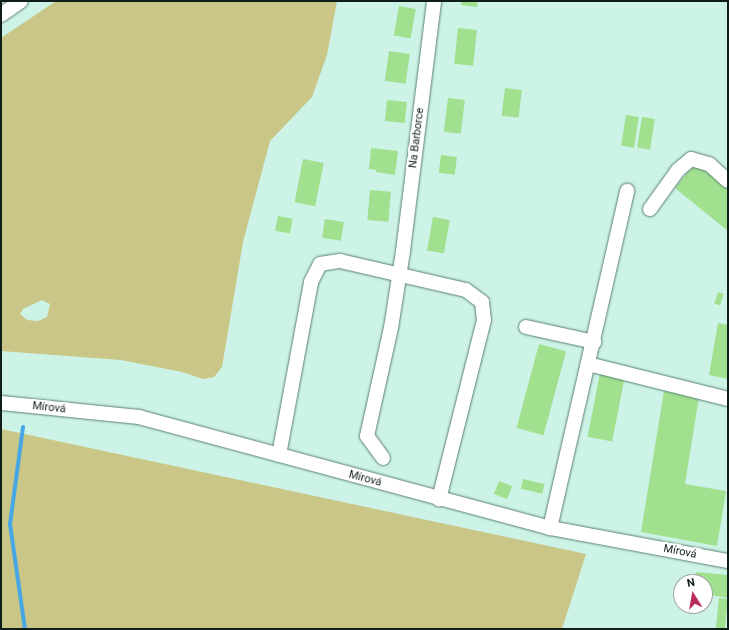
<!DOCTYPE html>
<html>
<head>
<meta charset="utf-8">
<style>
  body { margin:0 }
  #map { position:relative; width:729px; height:630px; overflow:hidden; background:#ccf3e6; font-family:Roboto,sans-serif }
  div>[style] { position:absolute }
  .green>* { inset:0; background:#c9c687 }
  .stream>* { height:4px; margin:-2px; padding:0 2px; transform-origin:2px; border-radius:2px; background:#46a7e4 }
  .building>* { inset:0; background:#a0e08f; transform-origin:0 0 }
  .roads { filter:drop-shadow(0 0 1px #5b7f73) drop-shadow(0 0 1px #5b7f73) }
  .minor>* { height:14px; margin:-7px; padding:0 7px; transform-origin:7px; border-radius:7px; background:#fff }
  span { translate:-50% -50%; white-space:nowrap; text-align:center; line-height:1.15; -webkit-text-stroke:4px #fff; paint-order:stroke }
  .street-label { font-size:11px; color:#0f1e19 }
  .frame { position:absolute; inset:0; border:2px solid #0f1e19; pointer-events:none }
  .north { position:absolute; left:673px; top:574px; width:40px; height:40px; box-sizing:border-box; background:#fff; border:1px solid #9fa5a3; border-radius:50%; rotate:349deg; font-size:11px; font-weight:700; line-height:16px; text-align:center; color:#0f1e19 }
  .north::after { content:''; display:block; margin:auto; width:14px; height:18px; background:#ba2c5e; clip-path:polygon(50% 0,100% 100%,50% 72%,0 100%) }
</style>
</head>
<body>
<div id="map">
  <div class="green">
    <i style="clip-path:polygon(evenodd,56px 1px,337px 1px,327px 55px,312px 97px,270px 141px,243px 242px,222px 367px,214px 377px,203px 379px,182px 372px,121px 360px,1px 351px,1px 38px,56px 1px,42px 300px,50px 304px,47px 317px,38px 321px,27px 320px,20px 314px,23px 309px,42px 300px)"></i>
    <i style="clip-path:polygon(1px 429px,586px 554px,562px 629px,1px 629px)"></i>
  </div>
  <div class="stream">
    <i style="left:23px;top:427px;width:98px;rotate:97.6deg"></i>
    <i style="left:10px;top:524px;width:106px;rotate:81.9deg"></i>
  </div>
  <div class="building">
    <i style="clip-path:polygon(462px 1px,478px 1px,477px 7px,461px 5px)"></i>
    <i style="left:399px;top:6px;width:17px;height:30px;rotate:10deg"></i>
    <i style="left:458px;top:28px;width:19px;height:36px;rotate:6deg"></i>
    <i style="left:389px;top:51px;width:21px;height:30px;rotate:8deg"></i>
    <i style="left:505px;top:88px;width:17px;height:28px;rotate:7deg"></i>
    <i style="left:448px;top:98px;width:17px;height:34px;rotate:7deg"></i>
    <i style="left:387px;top:100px;width:20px;height:21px;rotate:6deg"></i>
    <i style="left:626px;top:115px;width:13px;height:31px;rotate:9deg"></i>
    <i style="left:642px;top:117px;width:13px;height:31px;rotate:9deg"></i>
    <i style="clip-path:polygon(371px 148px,398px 151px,395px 175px,376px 172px,376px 170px,369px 169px)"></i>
    <i style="left:441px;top:155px;width:16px;height:18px;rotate:7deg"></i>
    <i style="left:303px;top:159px;width:21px;height:44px;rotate:11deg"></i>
    <i style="clip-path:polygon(696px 162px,728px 188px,728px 231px,675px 188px)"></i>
    <i style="left:370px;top:190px;width:21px;height:30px;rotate:5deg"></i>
    <i style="left:278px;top:216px;width:15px;height:15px;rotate:11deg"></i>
    <i style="left:433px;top:217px;width:17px;height:34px;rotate:10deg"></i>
    <i style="left:325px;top:219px;width:19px;height:19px;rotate:9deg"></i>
    <i style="left:718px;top:292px;width:6px;height:12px;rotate:18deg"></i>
    <i style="clip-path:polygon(718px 323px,728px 325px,728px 379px,709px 375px)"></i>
    <i style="left:539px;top:344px;width:28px;height:87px;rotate:15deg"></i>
    <i style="left:600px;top:373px;width:25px;height:65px;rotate:11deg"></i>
    <i style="clip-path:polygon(664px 391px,699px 397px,685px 484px,726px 491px,717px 546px,641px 532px)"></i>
    <i style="left:523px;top:479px;width:22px;height:10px;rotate:13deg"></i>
    <i style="left:499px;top:481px;width:14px;height:14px;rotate:21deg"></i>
    <i style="clip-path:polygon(696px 572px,728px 575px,728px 598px,710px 595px,705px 601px,705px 582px,694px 582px)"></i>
    <i style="left:719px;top:598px;width:9px;height:32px;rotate:6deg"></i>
  </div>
  <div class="roads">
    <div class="minor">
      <i style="left:1px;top:15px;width:24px;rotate:-35deg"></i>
      <i style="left:650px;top:209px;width:48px;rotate:-54.3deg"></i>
      <i style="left:678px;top:170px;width:17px;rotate:-40deg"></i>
      <i style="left:691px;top:159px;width:19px;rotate:16deg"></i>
      <i style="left:709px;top:164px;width:25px;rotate:42deg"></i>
      <i style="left:526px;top:327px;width:70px;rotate:12.4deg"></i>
      <i style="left:588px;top:364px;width:144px;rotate:14deg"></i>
      <i style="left:1px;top:403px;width:139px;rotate:5.8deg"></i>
      <i style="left:139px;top:417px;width:426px;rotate:15.1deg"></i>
      <i style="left:550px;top:528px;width:181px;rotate:10.5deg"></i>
      <i style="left:279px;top:455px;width:176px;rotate:-79.5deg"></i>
      <i style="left:311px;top:282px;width:20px;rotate:-63deg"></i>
      <i style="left:320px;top:264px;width:20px;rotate:-9deg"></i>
      <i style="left:340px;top:261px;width:129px;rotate:13deg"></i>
      <i style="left:466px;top:290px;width:20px;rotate:37deg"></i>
      <i style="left:482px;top:302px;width:18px;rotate:84deg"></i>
      <i style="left:484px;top:320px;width:185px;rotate:104.1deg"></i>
      <i style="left:383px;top:458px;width:27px;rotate:-126deg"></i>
      <i style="left:367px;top:436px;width:111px;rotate:-77.5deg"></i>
      <i style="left:391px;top:328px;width:78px;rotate:-81.1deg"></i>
      <i style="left:403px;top:251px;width:252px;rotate:-82.9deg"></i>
      <i style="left:550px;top:528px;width:346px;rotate:-77.1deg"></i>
    </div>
  </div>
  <div class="street-label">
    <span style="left:417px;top:138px;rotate:-83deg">Na Barborce</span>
    <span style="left:49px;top:408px;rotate:6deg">Mírová</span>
    <span style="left:365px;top:479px;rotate:15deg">Mírová</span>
    <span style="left:680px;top:552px;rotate:11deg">Mírová</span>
  </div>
  <div class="frame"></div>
  <div class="north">N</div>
</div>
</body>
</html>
